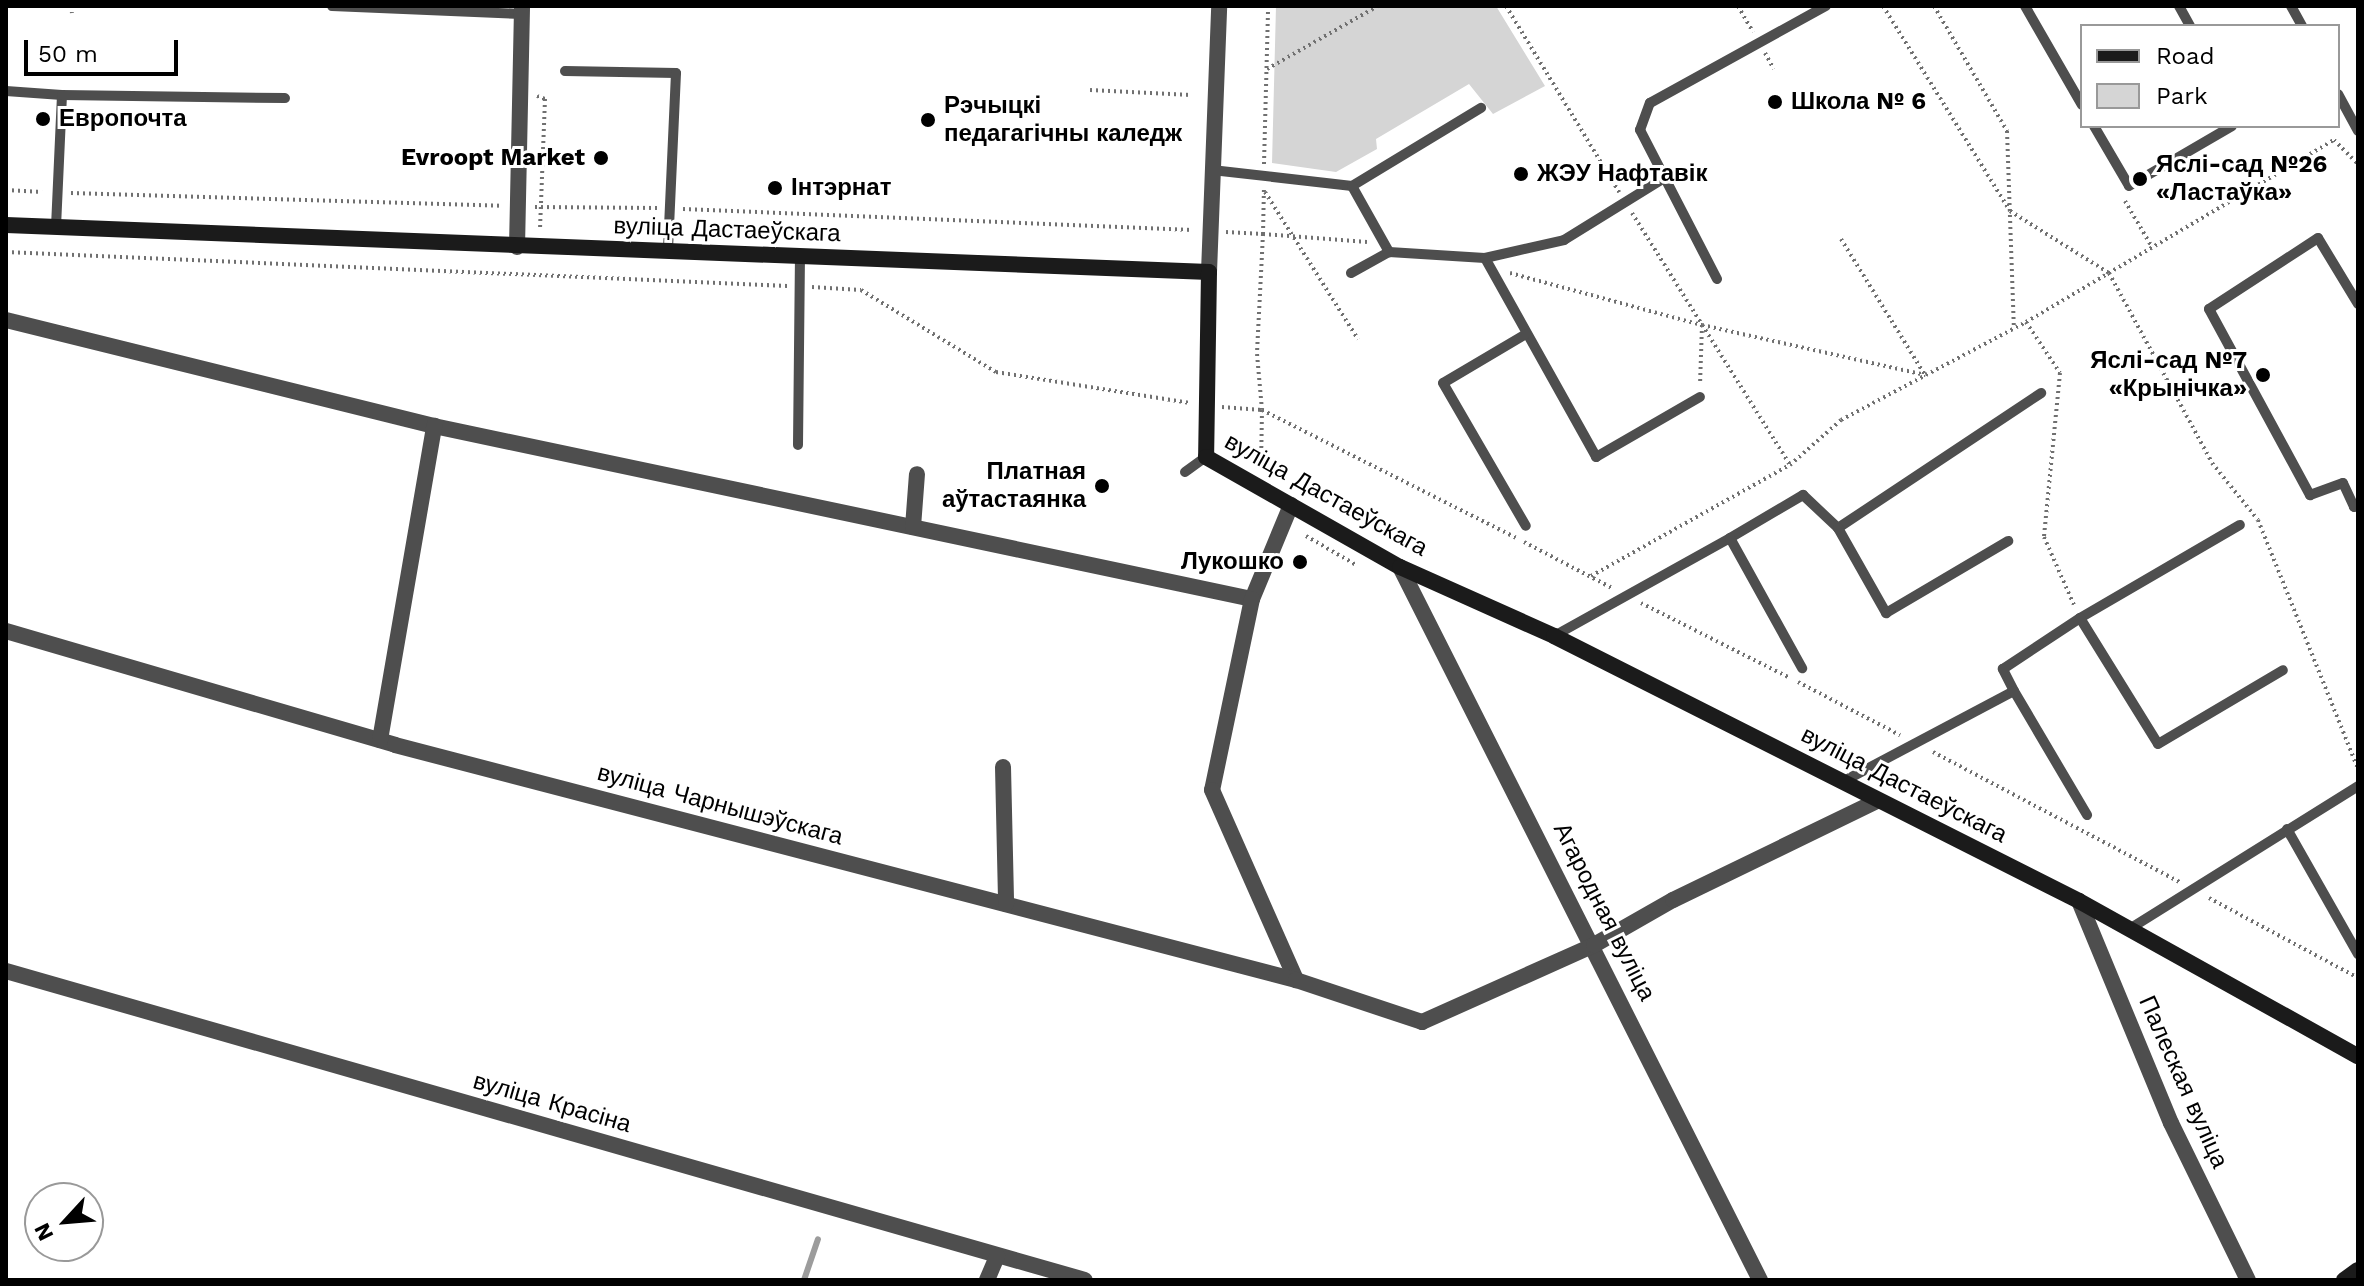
<!DOCTYPE html>
<html>
<head>
<meta charset="utf-8">
<style>
  body { margin:0 }
  #map { position:relative; width:2364px; height:1286px; overflow:hidden; background:#fff; font-family:"Work Sans",sans-serif }
  div>[style] { position:absolute }
  .green>* { inset:0; background:#d5d5d5 }
  .stream>* { height:6px; margin:-3px; padding:0 3px; transform-origin:3px; border-radius:3px; background:#9c9c9c }
  .path>* { height:4px; margin-top:-2px; transform-origin:0; background:repeating-linear-gradient(90deg,#707070 0 2px,transparent 0 6px) }
  .lane>* { height:10px; margin:-5px; padding:0 5px; transform-origin:5px; border-radius:5px; background:#4e4e4e }
  .street>* { height:16px; margin:-8px; padding:0 8px; transform-origin:8px; border-radius:8px; background:#4e4e4e }
  .secondary>* { height:16px; margin:-8px; padding:0 8px; transform-origin:8px; border-radius:8px; background:#1b1b1b }
  .dots>* { width:22px; height:22px; translate:-50% -50%; box-sizing:border-box; border:4px solid #fff; border-radius:50% }
  span { translate:-50% -50%; white-space:nowrap; text-align:center; line-height:1.15; -webkit-text-stroke:6px #fff; paint-order:stroke }
  .poi-label { font-size:24px; color:#000; font-weight:700 }
  .left { translate:0 -50%; text-align:left }
  .right { translate:-100% -50%; text-align:right }
  .street-label { font-size:24px; color:#000 }
  .frame { position:absolute; inset:0; border:8px solid #000; pointer-events:none }
  .legend { position:absolute; left:2080px; top:24px; width:260px; height:104px; box-sizing:border-box; background:#fff; border:2px solid #999; margin:0; padding:10px 14px; list-style:none; font-size:24px; color:#000 }
  .legend li { display:flex; align-items:center; gap:16px; height:40px }
  .legend b { width:40px; border:2px solid #999 }
  .north { position:absolute; left:24px; top:1182px; width:80px; height:80px; box-sizing:border-box; background:#fff; border:2px solid #999; border-radius:50%; rotate:244deg; font-size:22px; font-weight:700; line-height:32px; text-align:center; color:#000 }
  .north::after { content:''; display:block; margin:auto; width:28px; height:36px; background:#000; clip-path:polygon(50% 0,100% 100%,50% 72%,0 100%) }
  .scale { position:absolute; left:24px; top:40px; width:154px; height:36px; box-sizing:border-box; border:4px solid #000; border-top:0; padding-left:10px; font-size:24px; line-height:28px; white-space:nowrap; color:#000; -webkit-text-stroke:6px #fff; paint-order:stroke }
</style>
</head>
<body>
<div id="map">
  <div class="green">
    <i style="clip-path:polygon(1276px 6px,1496px 6px,1545px 86px,1493px 114px,1469px 84px,1376px 139px,1377px 149px,1336px 172px,1272px 163px)"></i>
  </div>
  <div class="stream">
    <i style="left:804px;top:1280px;width:43px;rotate:-71.1deg"></i>
  </div>
  <div class="path">
    <i style="left:71px;top:6px;width:7px;rotate:82deg"></i>
    <i style="left:1506px;top:6px;width:218px;rotate:58.7deg"></i>
    <i style="left:1738px;top:6px;width:30px;rotate:60deg"></i>
    <i style="left:1883px;top:6px;width:241px;rotate:58.2deg"></i>
    <i style="left:2010px;top:211px;width:117px;rotate:32.1deg"></i>
    <i style="left:2109px;top:273px;width:216px;rotate:61.5deg"></i>
    <i style="left:2212px;top:463px;width:73px;rotate:51.1deg"></i>
    <i style="left:2258px;top:520px;width:268px;rotate:68.1deg"></i>
    <i style="left:1934px;top:6px;width:145px;rotate:59.7deg"></i>
    <i style="left:2007px;top:131px;width:197px;rotate:88deg"></i>
    <i style="left:1765px;top:53px;width:18px;rotate:61deg"></i>
    <i style="left:1267px;top:69px;width:128px;rotate:-29.6deg"></i>
    <i style="left:1090px;top:90px;width:101px;rotate:2.8deg"></i>
    <i style="left:537px;top:96px;width:9px;rotate:21deg"></i>
    <i style="left:545px;top:99px;width:130px;rotate:92.2deg"></i>
    <i style="left:1264px;top:164px;width:158px;rotate:-88.5deg"></i>
    <i style="left:6px;top:190px;width:36px;rotate:3deg"></i>
    <i style="left:1265px;top:192px;width:174px;rotate:57.7deg"></i>
    <i style="left:71px;top:193px;width:431px;rotate:1.7deg"></i>
    <i style="left:2125px;top:201px;width:53px;rotate:59.6deg"></i>
    <i style="left:535px;top:207px;width:123px;rotate:0.5deg"></i>
    <i style="left:683px;top:209px;width:510px;rotate:2.36deg"></i>
    <i style="left:1632px;top:213px;width:297px;rotate:57.9deg"></i>
    <i style="left:1226px;top:232px;width:37px;rotate:3deg"></i>
    <i style="left:1263px;top:234px;width:46px;rotate:-88.8deg"></i>
    <i style="left:1841px;top:239px;width:160px;rotate:58.3deg"></i>
    <i style="left:1367px;top:242px;width:104px;rotate:-175.6deg"></i>
    <i style="left:1263px;top:234px;width:120px;rotate:92.9deg"></i>
    <i style="left:1257px;top:354px;width:56px;rotate:84.9deg"></i>
    <i style="left:1262px;top:410px;width:284px;rotate:26.7deg"></i>
    <i style="left:6px;top:252px;width:782px;rotate:2.49deg"></i>
    <i style="left:1510px;top:273px;width:199px;rotate:15.2deg"></i>
    <i style="left:1702px;top:325px;width:60px;rotate:91.9deg"></i>
    <i style="left:812px;top:287px;width:49px;rotate:3.5deg"></i>
    <i style="left:861px;top:290px;width:158px;rotate:31.3deg"></i>
    <i style="left:996px;top:372px;width:195px;rotate:9.1deg"></i>
    <i style="left:2026px;top:322px;width:358px;rotate:-30.6deg"></i>
    <i style="left:2334px;top:140px;width:34px;rotate:45deg"></i>
    <i style="left:1702px;top:325px;width:229px;rotate:12.6deg"></i>
    <i style="left:1222px;top:407px;width:40px;rotate:4.3deg"></i>
    <i style="left:1262px;top:410px;width:58px;rotate:91deg"></i>
    <i style="left:1306px;top:536px;width:58px;rotate:30.1deg"></i>
    <i style="left:1524px;top:542px;width:99px;rotate:27.6deg"></i>
    <i style="left:1591px;top:576px;width:228px;rotate:-29.2deg"></i>
    <i style="left:1790px;top:465px;width:68px;rotate:-41.4deg"></i>
    <i style="left:1841px;top:420px;width:209px;rotate:-27.9deg"></i>
    <i style="left:2026px;top:322px;width:61px;rotate:56.3deg"></i>
    <i style="left:2060px;top:373px;width:165px;rotate:95.6deg"></i>
    <i style="left:2044px;top:537px;width:74px;rotate:66.2deg"></i>
    <i style="left:1641px;top:603px;width:167px;rotate:26.7deg"></i>
    <i style="left:1798px;top:682px;width:115px;rotate:27.5deg"></i>
    <i style="left:1933px;top:752px;width:279px;rotate:27.8deg"></i>
    <i style="left:2209px;top:898px;width:169px;rotate:28.2deg"></i>
  </div>
  <div class="lane">
    <i style="left:332px;top:6px;width:190px;rotate:2.4deg"></i>
    <i style="left:2025px;top:6px;width:114px;rotate:60.1deg"></i>
    <i style="left:2179px;top:6px;width:23px;rotate:61deg"></i>
    <i style="left:2291px;top:6px;width:23px;rotate:61deg"></i>
    <i style="left:565px;top:71px;width:111px;rotate:1deg"></i>
    <i style="left:676px;top:73px;width:178px;rotate:92.6deg"></i>
    <i style="left:6px;top:91px;width:56px;rotate:4.1deg"></i>
    <i style="left:2338px;top:94px;width:42px;rotate:61.6deg"></i>
    <i style="left:2094px;top:126px;width:69px;rotate:59.7deg"></i>
    <i style="left:2129px;top:186px;width:119px;rotate:-30.2deg"></i>
    <i style="left:1212px;top:170px;width:141px;rotate:6.5deg"></i>
    <i style="left:1352px;top:186px;width:151px;rotate:-31.2deg"></i>
    <i style="left:1352px;top:186px;width:76px;rotate:60.7deg"></i>
    <i style="left:1389px;top:252px;width:96px;rotate:3.6deg"></i>
    <i style="left:1485px;top:258px;width:81px;rotate:-12.8deg"></i>
    <i style="left:1564px;top:240px;width:114px;rotate:-31.7deg"></i>
    <i style="left:56px;top:227px;width:132px;rotate:-87.4deg"></i>
    <i style="left:62px;top:95px;width:223px;rotate:0.8deg"></i>
    <i style="left:1485px;top:258px;width:228px;rotate:60.8deg"></i>
    <i style="left:1596px;top:457px;width:120px;rotate:-30deg"></i>
    <i style="left:1351px;top:273px;width:43px;rotate:-28.9deg"></i>
    <i style="left:1717px;top:279px;width:168px;rotate:-117.3deg"></i>
    <i style="left:1640px;top:130px;width:29px;rotate:-70deg"></i>
    <i style="left:1650px;top:103px;width:201px;rotate:-28.9deg"></i>
    <i style="left:2358px;top:304px;width:77px;rotate:-121.2deg"></i>
    <i style="left:2318px;top:238px;width:130px;rotate:146.9deg"></i>
    <i style="left:2209px;top:309px;width:212px;rotate:61.5deg"></i>
    <i style="left:2310px;top:495px;width:35px;rotate:-20deg"></i>
    <i style="left:2343px;top:483px;width:26px;rotate:65deg"></i>
    <i style="left:2354px;top:507px;width:4px;rotate:-27deg"></i>
    <i style="left:1526px;top:334px;width:96px;rotate:149.4deg"></i>
    <i style="left:1443px;top:383px;width:165px;rotate:59.9deg"></i>
    <i style="left:798px;top:445px;width:187px;rotate:-89.4deg"></i>
    <i style="left:1185px;top:472px;width:26px;rotate:-36deg"></i>
    <i style="left:1838px;top:528px;width:244px;rotate:-33.6deg"></i>
    <i style="left:1730px;top:538px;width:85px;rotate:-30.5deg"></i>
    <i style="left:1803px;top:495px;width:48px;rotate:43.3deg"></i>
    <i style="left:1838px;top:528px;width:98px;rotate:60.5deg"></i>
    <i style="left:1886px;top:613px;width:142px;rotate:-30.5deg"></i>
    <i style="left:2080px;top:618px;width:185px;rotate:-30.2deg"></i>
    <i style="left:1554px;top:636px;width:201px;rotate:-29.1deg"></i>
    <i style="left:1730px;top:538px;width:149px;rotate:61deg"></i>
    <i style="left:2014px;top:691px;width:25px;rotate:-117deg"></i>
    <i style="left:2003px;top:669px;width:92px;rotate:-33.5deg"></i>
    <i style="left:2080px;top:618px;width:148px;rotate:58.2deg"></i>
    <i style="left:2158px;top:744px;width:145px;rotate:-30.6deg"></i>
    <i style="left:1844px;top:781px;width:192px;rotate:-27.9deg"></i>
    <i style="left:2014px;top:691px;width:144px;rotate:59.5deg"></i>
    <i style="left:2287px;top:829px;width:144px;rotate:60.4deg"></i>
    <i style="left:2131px;top:928px;width:268px;rotate:-32deg"></i>
  </div>
  <div class="street">
    <i style="left:517px;top:247px;width:241px;rotate:-88.8deg"></i>
    <i style="left:1209px;top:272px;width:266px;rotate:-87.8deg"></i>
    <i style="left:6px;top:320px;width:441px;rotate:13.9deg"></i>
    <i style="left:434px;top:426px;width:836px;rotate:11.94deg"></i>
    <i style="left:1291px;top:505px;width:102px;rotate:112.5deg"></i>
    <i style="left:1252px;top:599px;width:195px;rotate:101.8deg"></i>
    <i style="left:1212px;top:790px;width:208px;rotate:66.1deg"></i>
    <i style="left:913px;top:527px;width:53px;rotate:-85.7deg"></i>
    <i style="left:1400px;top:567px;width:799px;rotate:63.21deg"></i>
    <i style="left:6px;top:631px;width:405px;rotate:16.3deg"></i>
    <i style="left:395px;top:745px;width:931px;rotate:14.62deg"></i>
    <i style="left:1296px;top:980px;width:133px;rotate:18.4deg"></i>
    <i style="left:1422px;top:1022px;width:188px;rotate:-24.1deg"></i>
    <i style="left:1594px;top:945px;width:91px;rotate:-29.7deg"></i>
    <i style="left:1673px;top:900px;width:227px;rotate:-25.9deg"></i>
    <i style="left:380px;top:740px;width:319px;rotate:-80.2deg"></i>
    <i style="left:1003px;top:767px;width:137px;rotate:88.7deg"></i>
    <i style="left:2079px;top:901px;width:240px;rotate:67.5deg"></i>
    <i style="left:2171px;top:1123px;width:175px;rotate:63.9deg"></i>
    <i style="left:6px;top:971px;width:1122px;rotate:15.98deg"></i>
    <i style="left:987px;top:1280px;width:26px;rotate:-67deg"></i>
  </div>
  <div class="secondary">
    <i style="left:6px;top:225px;width:1204px;rotate:2.24deg"></i>
    <i style="left:1209px;top:272px;width:185px;rotate:90.9deg"></i>
    <i style="left:1206px;top:457px;width:223px;rotate:29.6deg"></i>
    <i style="left:1400px;top:567px;width:169px;rotate:24.1deg"></i>
    <i style="left:1554px;top:636px;width:588px;rotate:26.78deg"></i>
    <i style="left:2079px;top:901px;width:319px;rotate:29.1deg"></i>
    <i style="left:2344px;top:1280px;width:17px;rotate:-36deg"></i>
  </div>
  <div class="dots">
    <i style="left:1775px;top:102px;background:#000"></i>
    <i style="left:43px;top:119px;background:#000"></i>
    <i style="left:928px;top:120px;background:#000"></i>
    <i style="left:601px;top:158px;background:#000"></i>
    <i style="left:1521px;top:174px;background:#000"></i>
    <i style="left:2140px;top:179px;background:#000"></i>
    <i style="left:775px;top:188px;background:#000"></i>
    <i style="left:2263px;top:375px;background:#000"></i>
    <i style="left:1102px;top:486px;background:#000"></i>
    <i style="left:1300px;top:562px;background:#000"></i>
  </div>
  <div class="poi-label">
    <span class="left" style="left:1791px;top:102px">Школа № 6</span>
    <span class="left" style="left:944px;top:120px">Рэчыцкі<br>педагагічны каледж</span>
    <span class="left" style="left:59px;top:119px">Европочта</span>
    <span class="right" style="left:585px;top:158px">Evroopt Market</span>
    <span class="left" style="left:2156px;top:179px">Яслі-сад №26<br>«Ластаўка»</span>
    <span class="left" style="left:1537px;top:174px">ЖЭУ Нафтавік</span>
    <span class="left" style="left:791px;top:188px">Інтэрнат</span>
    <span class="right" style="left:2247px;top:375px">Яслі-сад №7<br>«Крынічка»</span>
    <span class="right" style="left:1086px;top:486px">Платная<br>аўтастаянка</span>
    <span class="right" style="left:1284px;top:562px">Лукошко</span>
  </div>
  <div class="street-label">
    <span style="left:727px;top:230px;rotate:2deg">вуліца Дастаеўскага</span>
    <span style="left:1326px;top:495px;rotate:29deg">вуліца Дастаеўскага</span>
    <span style="left:1904px;top:785px;rotate:27deg">вуліца Дастаеўскага</span>
    <span style="left:720px;top:805px;rotate:15deg">вуліца Чарнышэўскага</span>
    <span style="left:1604px;top:912px;rotate:63deg">Агародная вуліца</span>
    <span style="left:2183px;top:1082px;rotate:66deg">Палеская вуліца</span>
    <span style="left:552px;top:1103px;rotate:16deg">вуліца Красіна</span>
  </div>
  <div class="frame"></div>
  <ul class="legend">
  <li><b style="height:10px;background:#1b1b1b"></b>Road</li>
  <li><b style="height:22px;background:#d5d5d5"></b>Park</li>
  </ul>
  <div class="north">N</div>
  <div class="scale">50 m</div>
</div>
</body>
</html>
